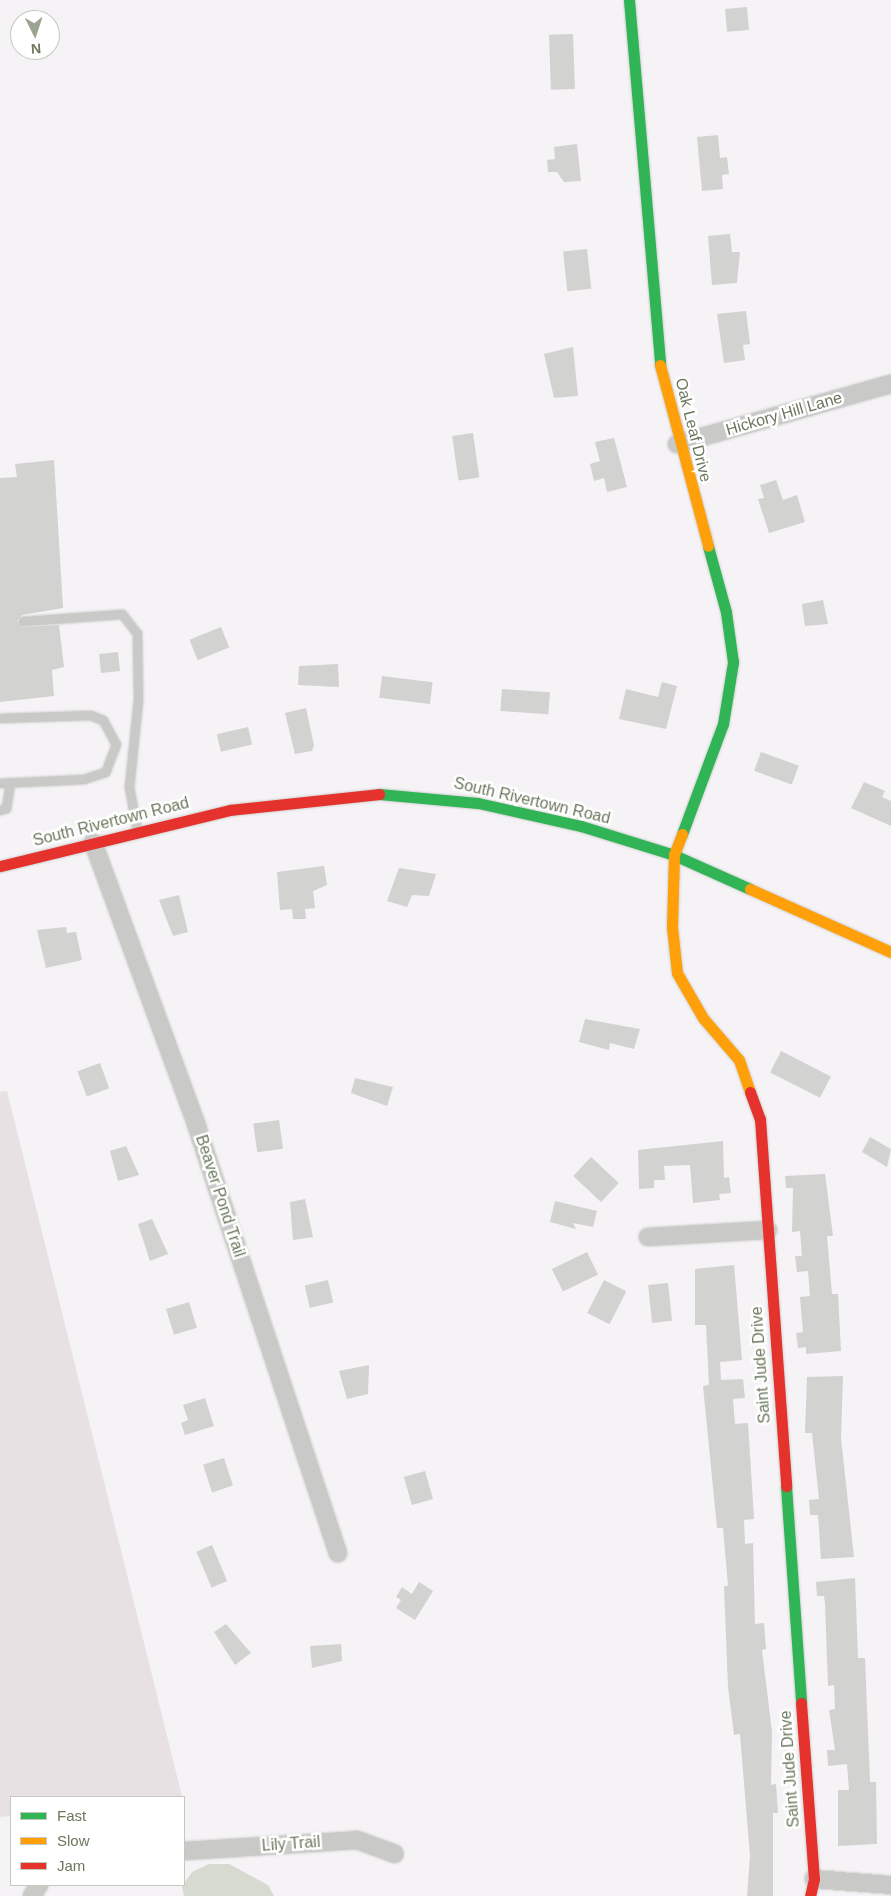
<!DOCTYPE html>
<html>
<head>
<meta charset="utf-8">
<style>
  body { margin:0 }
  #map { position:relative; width:891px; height:1896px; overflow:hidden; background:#f5f3f5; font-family:Helvetica,sans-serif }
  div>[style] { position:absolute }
  .green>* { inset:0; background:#e8e1e4 }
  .water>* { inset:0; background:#d7dad1 }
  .building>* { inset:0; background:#d2d2d1; transform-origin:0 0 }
  .roads { filter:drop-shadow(0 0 1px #d1d1d0) drop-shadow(0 0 1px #d1d1d0) }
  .lane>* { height:9px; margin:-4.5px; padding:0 4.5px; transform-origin:4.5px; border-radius:4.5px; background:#c9c9c7 }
  .street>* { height:18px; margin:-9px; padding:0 9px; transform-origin:9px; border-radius:9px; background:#c9c9c7 }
  .fast>* { height:11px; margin:-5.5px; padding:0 5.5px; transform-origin:5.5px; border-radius:5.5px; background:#30b455 }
  .slow>* { height:11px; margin:-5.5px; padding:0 5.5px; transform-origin:5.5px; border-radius:5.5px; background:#ff9f0a }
  .jam>* { height:11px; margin:-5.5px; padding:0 5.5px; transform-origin:5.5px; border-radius:5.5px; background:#e5322d }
  span { translate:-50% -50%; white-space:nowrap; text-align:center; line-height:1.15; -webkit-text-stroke:5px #fff; paint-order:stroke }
  .street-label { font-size:16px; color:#6b785d }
  .legend { position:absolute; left:10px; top:1796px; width:175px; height:90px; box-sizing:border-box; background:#fff; border:1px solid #c4c9be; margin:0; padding:6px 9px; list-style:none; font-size:15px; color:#6b785d }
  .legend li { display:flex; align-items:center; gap:10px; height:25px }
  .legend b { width:25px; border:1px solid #c4c9be }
  .north { position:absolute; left:10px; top:10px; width:50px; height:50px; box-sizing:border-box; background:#fff; border:1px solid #c4c9be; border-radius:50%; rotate:176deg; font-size:14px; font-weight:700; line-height:20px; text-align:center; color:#6b785d }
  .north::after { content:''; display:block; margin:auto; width:18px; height:22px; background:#9ba392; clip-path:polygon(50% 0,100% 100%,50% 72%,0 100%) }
</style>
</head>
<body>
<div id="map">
  <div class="green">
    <i style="clip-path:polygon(7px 1091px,182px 1796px,11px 1797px,11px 1816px,0 1817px,0 1092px)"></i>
  </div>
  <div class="water">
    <i style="clip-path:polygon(209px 1864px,229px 1864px,268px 1885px,274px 1896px,184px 1896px,182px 1886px,192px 1872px)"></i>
  </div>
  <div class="building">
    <i style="left:747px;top:7px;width:23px;height:22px;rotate:85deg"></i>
    <i style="left:573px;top:34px;width:55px;height:24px;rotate:88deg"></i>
    <i style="clip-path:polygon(718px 135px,720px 158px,727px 157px,729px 174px,722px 175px,723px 189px,702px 191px,697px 137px)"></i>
    <i style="clip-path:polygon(577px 144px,581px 181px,564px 182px,557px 172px,548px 172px,547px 160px,555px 159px,554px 147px)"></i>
    <i style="clip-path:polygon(730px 234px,732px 252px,740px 252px,737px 283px,712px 285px,708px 236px)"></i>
    <i style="left:587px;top:249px;width:40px;height:24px;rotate:84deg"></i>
    <i style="clip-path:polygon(746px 311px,750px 344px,743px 345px,745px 360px,724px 363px,717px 314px)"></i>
    <i style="clip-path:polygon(573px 347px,578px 396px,554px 398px,544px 354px)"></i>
    <i style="left:473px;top:433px;width:45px;height:21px;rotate:82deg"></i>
    <i style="clip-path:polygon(614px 438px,627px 487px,607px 492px,604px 478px,594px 481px,590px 464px,600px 461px,595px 442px)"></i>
    <i style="clip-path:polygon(54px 460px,63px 608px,22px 615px,17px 621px,23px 627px,59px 625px,64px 667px,52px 670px,54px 696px,0 702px,0 478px,17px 477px,15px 464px)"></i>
    <i style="clip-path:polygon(776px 480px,783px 500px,797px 495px,805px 522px,769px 533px,758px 499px,764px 498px,760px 485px)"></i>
    <i style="clip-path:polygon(823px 600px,828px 624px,805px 626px,802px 604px)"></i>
    <i style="left:221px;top:627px;width:22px;height:34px;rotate:68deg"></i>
    <i style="left:118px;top:652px;width:19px;height:19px;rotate:84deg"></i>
    <i style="clip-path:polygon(338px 664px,339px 687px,298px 685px,299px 666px)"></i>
    <i style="left:382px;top:676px;width:51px;height:22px;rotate:7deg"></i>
    <i style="clip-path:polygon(662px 682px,677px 686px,666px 729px,619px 719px,626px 689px,658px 697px)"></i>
    <i style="left:502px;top:689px;width:48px;height:22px;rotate:4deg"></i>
    <i style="clip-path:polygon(306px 708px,314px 745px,312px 751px,295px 754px,285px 713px)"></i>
    <i style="left:248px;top:727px;width:18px;height:32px;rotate:77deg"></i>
    <i style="left:761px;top:752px;width:40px;height:20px;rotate:20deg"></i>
    <i style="clip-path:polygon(864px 782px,885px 791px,882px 797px,891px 801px,891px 826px,851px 808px)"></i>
    <i style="clip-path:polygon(324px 866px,327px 885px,313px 891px,315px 908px,305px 909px,306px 919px,293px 919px,292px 909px,280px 910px,277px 872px)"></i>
    <i style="clip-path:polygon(399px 868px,436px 874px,429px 896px,412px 895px,407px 907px,387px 901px)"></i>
    <i style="clip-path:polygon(179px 895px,188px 932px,173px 936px,159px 900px)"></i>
    <i style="clip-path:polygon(66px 927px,67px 933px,76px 932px,82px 960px,46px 968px,37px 930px)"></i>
    <i style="clip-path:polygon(585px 1019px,640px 1029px,634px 1049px,610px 1043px,609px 1050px,579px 1042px)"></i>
    <i style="left:781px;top:1051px;width:56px;height:24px;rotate:27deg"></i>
    <i style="left:100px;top:1063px;width:27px;height:24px;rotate:70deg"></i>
    <i style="clip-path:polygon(355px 1078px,393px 1087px,387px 1106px,351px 1093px)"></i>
    <i style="left:279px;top:1120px;width:29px;height:26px;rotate:82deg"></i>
    <i style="clip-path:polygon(870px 1137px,891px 1149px,887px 1167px,862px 1152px)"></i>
    <i style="clip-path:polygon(723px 1141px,724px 1178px,729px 1177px,731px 1193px,719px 1194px,720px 1200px,693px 1203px,690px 1165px,664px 1166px,665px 1180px,654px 1180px,654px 1188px,639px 1189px,638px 1150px)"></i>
    <i style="clip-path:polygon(126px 1146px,139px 1175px,118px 1181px,110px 1151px)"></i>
    <i style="left:591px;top:1157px;width:38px;height:26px;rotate:43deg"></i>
    <i style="clip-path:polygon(825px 1174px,833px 1236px,827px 1236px,832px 1294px,838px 1294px,841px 1351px,806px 1354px,806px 1347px,798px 1348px,796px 1333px,803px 1332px,800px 1297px,810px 1296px,808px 1271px,797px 1272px,795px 1256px,802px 1256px,800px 1231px,792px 1232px,793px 1188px,786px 1188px,785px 1176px)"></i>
    <i style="clip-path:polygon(305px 1199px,313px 1237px,293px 1240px,290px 1202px)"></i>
    <i style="clip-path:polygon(555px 1201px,597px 1211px,593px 1227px,573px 1223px,576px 1229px,550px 1222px)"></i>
    <i style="clip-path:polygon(152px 1219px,168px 1254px,150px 1261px,138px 1224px)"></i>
    <i style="left:587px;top:1252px;width:25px;height:39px;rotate:64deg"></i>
    <i style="clip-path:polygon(734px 1265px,742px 1360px,720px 1362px,721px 1380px,743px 1379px,745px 1398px,733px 1399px,735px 1424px,748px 1423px,754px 1519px,744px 1520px,745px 1544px,753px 1543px,755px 1624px,764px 1623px,766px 1649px,762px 1650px,772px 1732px,771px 1785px,776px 1784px,778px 1813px,773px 1813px,773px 1896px,747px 1896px,750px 1856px,740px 1734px,734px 1735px,728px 1687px,724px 1586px,728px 1586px,723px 1528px,717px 1528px,703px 1386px,709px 1385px,706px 1325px,695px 1325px,695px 1269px)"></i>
    <i style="left:328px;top:1280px;width:23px;height:24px;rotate:77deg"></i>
    <i style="left:604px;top:1280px;width:25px;height:37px;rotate:27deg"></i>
    <i style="left:668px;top:1283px;width:38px;height:20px;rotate:84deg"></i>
    <i style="left:189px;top:1302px;width:27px;height:24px;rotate:73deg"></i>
    <i style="clip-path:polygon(369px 1365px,368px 1394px,347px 1399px,339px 1371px)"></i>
    <i style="clip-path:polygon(843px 1376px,841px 1438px,854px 1557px,821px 1559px,818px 1515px,810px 1515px,809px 1500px,819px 1499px,812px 1433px,805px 1433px,807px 1377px)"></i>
    <i style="clip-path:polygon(205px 1398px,214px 1426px,185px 1435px,181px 1423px,188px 1420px,183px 1405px)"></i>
    <i style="left:224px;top:1458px;width:29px;height:22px;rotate:72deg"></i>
    <i style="left:425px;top:1471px;width:29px;height:22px;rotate:74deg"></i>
    <i style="left:212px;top:1545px;width:39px;height:17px;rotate:67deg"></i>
    <i style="clip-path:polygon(855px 1578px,858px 1658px,865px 1658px,870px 1782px,876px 1782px,877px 1844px,838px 1846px,838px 1790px,849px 1790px,847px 1764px,828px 1766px,827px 1750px,835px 1750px,829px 1710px,835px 1709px,834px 1685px,828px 1686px,825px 1603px,824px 1596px,817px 1596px,816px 1582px)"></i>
    <i style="clip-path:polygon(419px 1582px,433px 1591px,415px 1620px,396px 1608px,401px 1600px,396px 1597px,402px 1587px,412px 1594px)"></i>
    <i style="clip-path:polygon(226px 1624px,251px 1653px,235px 1665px,214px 1632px)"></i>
    <i style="clip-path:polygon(341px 1644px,342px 1661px,312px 1668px,310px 1646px)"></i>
  </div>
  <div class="roads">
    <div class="lane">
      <i style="left:23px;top:621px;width:99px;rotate:-4deg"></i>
      <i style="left:122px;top:614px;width:24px;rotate:52deg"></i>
      <i style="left:137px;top:633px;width:67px;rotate:89.1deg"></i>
      <i style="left:138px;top:700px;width:87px;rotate:95.9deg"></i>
      <i style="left:129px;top:787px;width:44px;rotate:79.5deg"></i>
      <i style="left:0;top:718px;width:90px;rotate:-1.9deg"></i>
      <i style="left:90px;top:715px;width:14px;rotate:21deg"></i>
      <i style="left:103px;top:720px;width:27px;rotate:62deg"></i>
      <i style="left:116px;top:744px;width:30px;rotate:111deg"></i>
      <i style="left:105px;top:772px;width:22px;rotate:162deg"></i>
      <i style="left:84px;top:779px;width:84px;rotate:177.3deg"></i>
      <i style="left:0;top:810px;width:6px;rotate:-18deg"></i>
      <i style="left:6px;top:808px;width:25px;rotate:-81deg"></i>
    </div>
    <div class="street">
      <i style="left:677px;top:444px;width:222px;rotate:-15.7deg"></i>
      <i style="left:93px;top:842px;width:300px;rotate:69.9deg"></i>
      <i style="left:196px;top:1124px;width:452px;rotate:71.7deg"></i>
      <i style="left:648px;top:1237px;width:120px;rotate:-3.3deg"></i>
      <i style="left:184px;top:1851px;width:173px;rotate:-3.6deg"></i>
      <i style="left:357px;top:1840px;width:40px;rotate:20.2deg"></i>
      <i style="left:814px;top:1879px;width:77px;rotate:4.5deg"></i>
      <i style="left:32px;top:1896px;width:13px;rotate:-58deg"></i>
    </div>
    <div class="fast">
      <i style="left:629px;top:0;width:366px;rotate:85.1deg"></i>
      <i style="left:379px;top:794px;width:99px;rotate:5.2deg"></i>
      <i style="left:478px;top:803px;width:106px;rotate:12.6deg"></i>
      <i style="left:581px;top:826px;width:97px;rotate:17.3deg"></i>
      <i style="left:674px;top:855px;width:83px;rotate:24.1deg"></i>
      <i style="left:682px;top:834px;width:117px;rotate:-69.6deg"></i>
      <i style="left:723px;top:724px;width:63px;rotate:-80.8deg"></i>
      <i style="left:733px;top:662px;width:50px;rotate:-98deg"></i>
      <i style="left:726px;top:612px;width:68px;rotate:-105.3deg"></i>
      <i style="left:786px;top:1486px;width:218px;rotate:86deg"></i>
    </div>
    <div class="slow">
      <i style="left:660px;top:365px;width:187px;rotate:75.1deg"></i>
      <i style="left:682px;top:834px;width:22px;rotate:111deg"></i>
      <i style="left:674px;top:855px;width:72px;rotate:91.6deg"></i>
      <i style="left:672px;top:927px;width:46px;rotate:83.8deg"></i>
      <i style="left:677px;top:973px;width:52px;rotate:60deg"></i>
      <i style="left:703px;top:1018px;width:55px;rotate:49.4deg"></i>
      <i style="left:739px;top:1060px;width:34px;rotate:71deg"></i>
      <i style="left:750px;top:889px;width:154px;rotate:24.1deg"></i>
    </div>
    <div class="jam">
      <i style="left:0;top:866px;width:237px;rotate:-13.7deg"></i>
      <i style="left:230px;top:810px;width:150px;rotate:-6.1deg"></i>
      <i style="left:750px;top:1092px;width:29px;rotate:70deg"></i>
      <i style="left:760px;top:1119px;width:368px;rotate:85.9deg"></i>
      <i style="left:801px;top:1703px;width:176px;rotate:85.8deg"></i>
      <i style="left:814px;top:1879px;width:17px;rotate:103deg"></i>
    </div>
  </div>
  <div class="street-label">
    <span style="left:784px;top:414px;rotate:-16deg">Hickory Hill Lane</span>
    <span style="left:693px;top:430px;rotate:76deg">Oak Leaf Drive</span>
    <span style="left:532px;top:801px;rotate:13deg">South Rivertown Road</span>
    <span style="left:111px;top:822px;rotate:-14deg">South Rivertown Road</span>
    <span style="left:220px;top:1196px;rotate:72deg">Beaver Pond Trail</span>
    <span style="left:761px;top:1365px;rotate:-94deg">Saint Jude Drive</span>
    <span style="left:790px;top:1769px;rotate:-94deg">Saint Jude Drive</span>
    <span style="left:291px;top:1844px;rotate:-4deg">Lily Trail</span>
  </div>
  <ul class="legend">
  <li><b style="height:6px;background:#30b455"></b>Fast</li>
  <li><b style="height:6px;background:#ff9f0a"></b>Slow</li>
  <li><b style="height:6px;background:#e5322d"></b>Jam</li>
  </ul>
  <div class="north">N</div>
</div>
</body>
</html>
